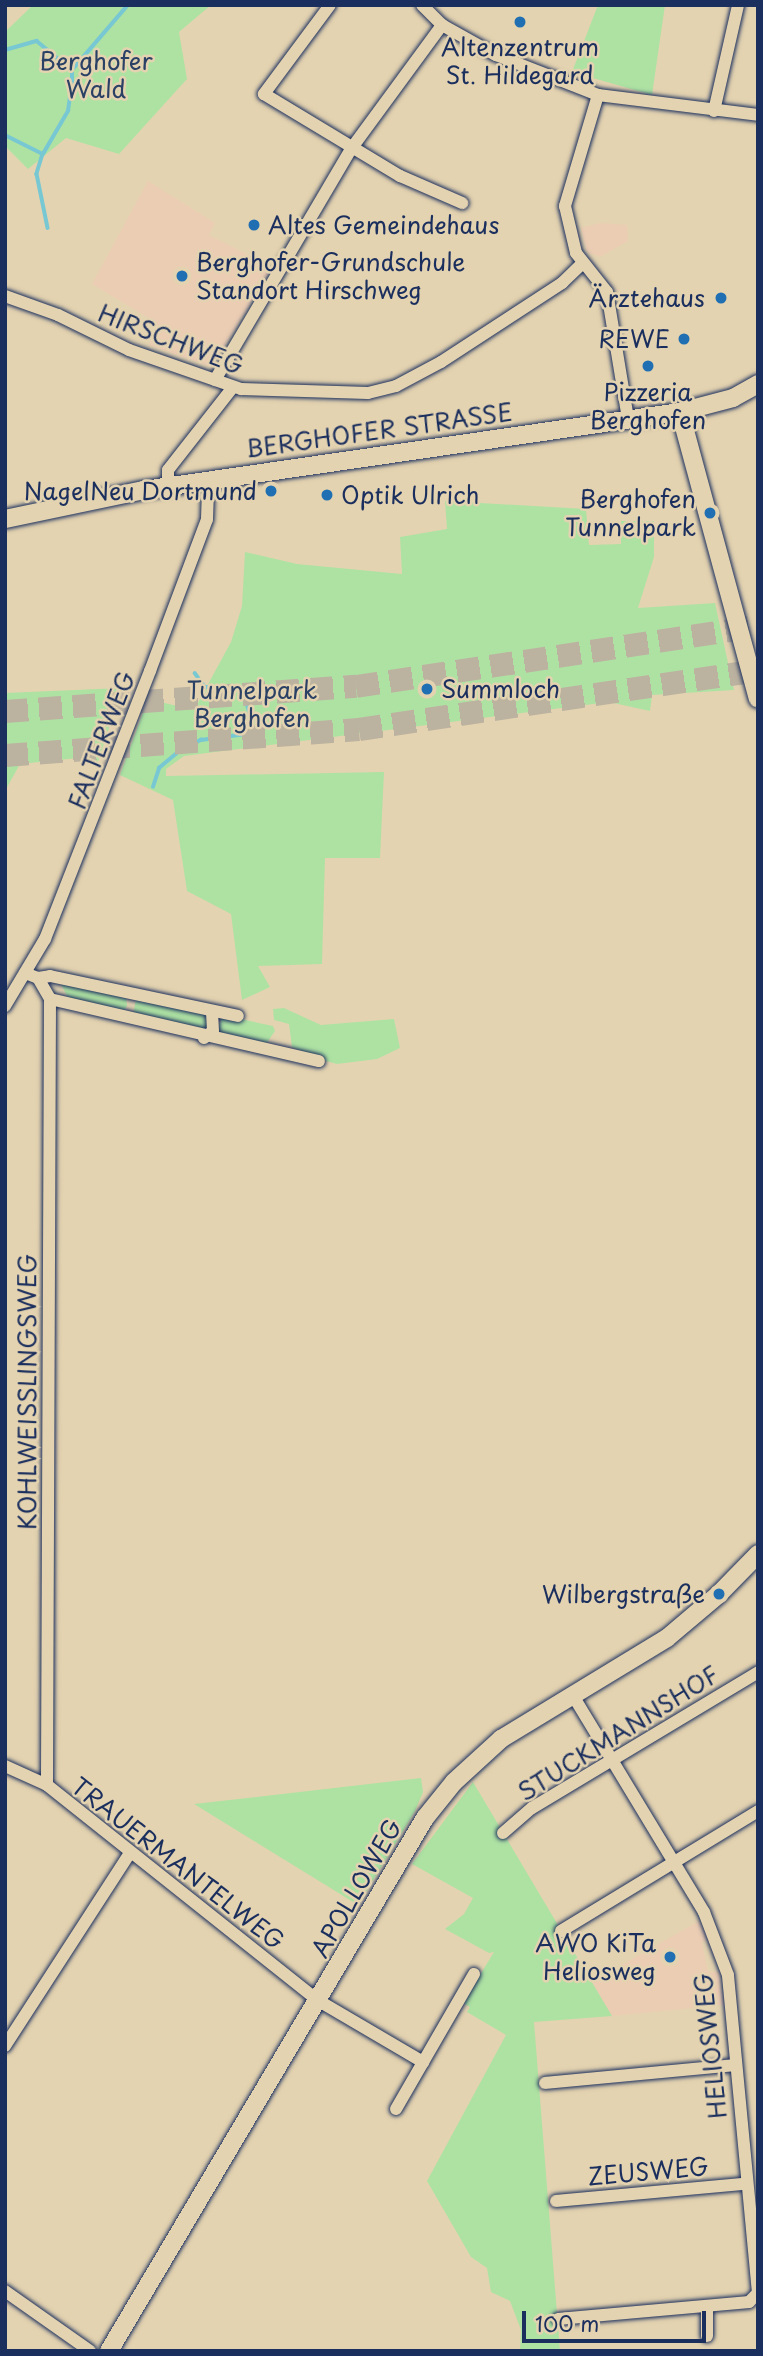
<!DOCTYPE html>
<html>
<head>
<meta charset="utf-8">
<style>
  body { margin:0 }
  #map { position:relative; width:763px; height:2356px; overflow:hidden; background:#e4d3b0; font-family:"Playpen Sans",sans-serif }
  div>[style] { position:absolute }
  .built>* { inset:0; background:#ebcdb3 }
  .green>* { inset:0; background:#aee2a3 }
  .stream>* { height:3.5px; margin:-1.75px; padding:0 1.75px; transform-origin:1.75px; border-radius:1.75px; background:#78c8d3 }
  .highway-tunnel>* { height:23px; margin-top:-11.5px; transform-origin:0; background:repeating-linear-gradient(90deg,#bcb2a0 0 23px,transparent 0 34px) }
  .roads { filter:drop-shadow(0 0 2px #1b2f5e) drop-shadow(0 0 2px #1b2f5e) }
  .street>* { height:12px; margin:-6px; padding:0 6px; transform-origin:6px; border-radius:6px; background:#e4d3b0 }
  .secondary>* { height:18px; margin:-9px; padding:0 9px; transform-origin:9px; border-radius:9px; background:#e4d3b0 }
  .dots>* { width:19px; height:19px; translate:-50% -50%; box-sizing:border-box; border:4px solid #e4d3b0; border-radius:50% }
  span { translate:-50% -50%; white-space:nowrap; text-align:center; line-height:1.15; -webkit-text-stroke:5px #e4d3b0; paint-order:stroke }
  .poi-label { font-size:24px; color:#1b2f5e }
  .left { translate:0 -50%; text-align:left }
  .right { translate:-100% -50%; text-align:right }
  .park-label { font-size:24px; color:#2a4165 }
  .street-label { font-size:24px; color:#1b2f5e }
  .frame { position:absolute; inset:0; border:7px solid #1b2f5e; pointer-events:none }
  .scale { position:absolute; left:522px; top:2311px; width:184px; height:32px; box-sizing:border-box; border:4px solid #1b2f5e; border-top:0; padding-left:9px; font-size:21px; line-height:24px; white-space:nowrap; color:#1b2f5e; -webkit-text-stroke:5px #e4d3b0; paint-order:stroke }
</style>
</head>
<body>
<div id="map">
  <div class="built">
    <i style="clip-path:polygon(148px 181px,215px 223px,209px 235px,272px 267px,212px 367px,149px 345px,157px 323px,92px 284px)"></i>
    <i style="clip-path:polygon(600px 223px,627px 225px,628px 241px,600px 257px,587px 252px,581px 228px)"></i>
    <i style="clip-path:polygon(699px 1921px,709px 1940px,702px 1942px,708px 1972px,719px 1972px,724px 2005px,612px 2016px,592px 1982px)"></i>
  </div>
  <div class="green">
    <i style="clip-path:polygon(33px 5px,211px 5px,179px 32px,187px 79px,119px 154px,66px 138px,28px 169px,5px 146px,5px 32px)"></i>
    <i style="clip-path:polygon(598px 5px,665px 5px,652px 95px,572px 72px)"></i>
    <i style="clip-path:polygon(445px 501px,586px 509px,589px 545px,621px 544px,621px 521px,654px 521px,654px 557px,638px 608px,715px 603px,734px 690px,652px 695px,650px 711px,609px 702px,184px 756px,166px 769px,166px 776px,384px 772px,380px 858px,325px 858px,322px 964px,258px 966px,270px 987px,242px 1000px,231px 914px,187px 891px,173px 800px,120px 775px,148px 699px,194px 710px,231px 642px,242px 606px,245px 552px,297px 564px,402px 574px,400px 537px,447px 529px)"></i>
    <i style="clip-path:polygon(122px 688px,97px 765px,78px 758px,20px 764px,5px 791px,5px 693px)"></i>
    <i style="clip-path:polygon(60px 982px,126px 998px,127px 1006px,122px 1013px,76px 1001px,67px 996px)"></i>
    <i style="clip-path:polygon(136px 999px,206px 1013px,209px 1028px,201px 1032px,133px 1016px)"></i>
    <i style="clip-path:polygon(284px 1008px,321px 1025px,394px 1019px,400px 1048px,377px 1059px,337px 1064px,319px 1059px,292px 1047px,289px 1024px,274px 1020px,273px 1009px)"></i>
    <i style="clip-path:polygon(222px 1015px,273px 1026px,275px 1031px,266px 1044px,217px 1035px)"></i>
    <i style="clip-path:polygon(421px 1778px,423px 1792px,415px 1811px,358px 1905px,194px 1804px)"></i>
    <i style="clip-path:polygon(473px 1782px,612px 2016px,534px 2022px,560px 2351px,520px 2351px,521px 2330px,510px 2301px,491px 2292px,487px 2268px,471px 2257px,427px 2181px,506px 2035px,467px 2012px,470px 2007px,463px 2003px,494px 1952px,489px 1953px,445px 1929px,464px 1914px,473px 1898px,412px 1864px)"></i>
  </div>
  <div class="stream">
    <i style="left:5px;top:50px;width:33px;rotate:-16deg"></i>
    <i style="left:37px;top:41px;width:45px;rotate:39.6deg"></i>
    <i style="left:72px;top:70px;width:86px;rotate:-49.3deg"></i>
    <i style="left:72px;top:86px;width:15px;rotate:-90deg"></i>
    <i style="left:5px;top:135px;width:42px;rotate:26.6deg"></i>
    <i style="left:43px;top:154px;width:50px;rotate:-59.8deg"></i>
    <i style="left:68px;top:111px;width:14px;rotate:-82deg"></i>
    <i style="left:43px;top:154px;width:21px;rotate:107deg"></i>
    <i style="left:37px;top:174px;width:55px;rotate:78.5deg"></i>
    <i style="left:195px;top:673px;width:17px;rotate:54deg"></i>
    <i style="left:205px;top:687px;width:37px"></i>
    <i style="left:242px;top:687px;width:34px;rotate:73deg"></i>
    <i style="left:153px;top:787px;width:20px;rotate:-72deg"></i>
    <i style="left:159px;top:768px;width:26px;rotate:-40deg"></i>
    <i style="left:179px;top:751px;width:25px;rotate:-27deg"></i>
    <i style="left:201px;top:740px;width:53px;rotate:-7.5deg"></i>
  </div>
  <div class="highway-tunnel">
    <i style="left:5px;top:711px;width:352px;rotate:-4.1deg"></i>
    <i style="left:356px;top:686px;width:406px;rotate:-8.5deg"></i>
    <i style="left:5px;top:755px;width:355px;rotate:-4.2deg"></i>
    <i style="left:359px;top:729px;width:403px;rotate:-8.4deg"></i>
  </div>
  <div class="roads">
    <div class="street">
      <i style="left:330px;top:5px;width:111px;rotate:126.6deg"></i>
      <i style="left:264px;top:94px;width:159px;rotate:31.1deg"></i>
      <i style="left:400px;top:176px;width:68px;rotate:23.5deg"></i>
      <i style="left:422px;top:5px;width:28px;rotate:45deg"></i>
      <i style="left:442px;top:25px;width:62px;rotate:29.1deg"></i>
      <i style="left:496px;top:55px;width:110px;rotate:21.4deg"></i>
      <i style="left:598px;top:95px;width:161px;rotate:7.1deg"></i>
      <i style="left:598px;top:95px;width:116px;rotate:106.6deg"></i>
      <i style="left:565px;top:206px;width:48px;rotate:76.8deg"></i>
      <i style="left:576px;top:253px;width:50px;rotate:51.5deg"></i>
      <i style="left:607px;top:292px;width:129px;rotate:80.6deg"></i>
      <i style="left:714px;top:111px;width:109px;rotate:-77.2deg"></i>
      <i style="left:5px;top:296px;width:56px;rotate:19.7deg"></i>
      <i style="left:58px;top:315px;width:79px;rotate:26.2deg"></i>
      <i style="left:129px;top:350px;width:119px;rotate:19.2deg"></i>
      <i style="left:241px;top:389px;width:127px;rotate:1.8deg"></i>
      <i style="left:368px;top:393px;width:29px;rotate:-14deg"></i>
      <i style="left:396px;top:386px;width:51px;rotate:-28.1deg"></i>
      <i style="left:441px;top:362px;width:145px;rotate:-33.1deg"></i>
      <i style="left:562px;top:283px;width:29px;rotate:-44deg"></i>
      <i style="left:215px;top:380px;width:268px;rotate:-59.5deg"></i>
      <i style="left:351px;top:149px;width:154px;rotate:-53.7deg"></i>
      <i style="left:168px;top:487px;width:17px;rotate:-90deg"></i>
      <i style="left:168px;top:470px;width:105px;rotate:-51.9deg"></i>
      <i style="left:25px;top:973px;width:14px;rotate:21deg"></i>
      <i style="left:38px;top:978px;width:24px;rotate:60deg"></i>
      <i style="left:50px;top:999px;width:786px;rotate:90.22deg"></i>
      <i style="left:38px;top:978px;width:12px;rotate:-9deg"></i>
      <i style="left:50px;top:976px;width:192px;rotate:12deg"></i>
      <i style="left:50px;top:999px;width:276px;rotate:13deg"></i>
      <i style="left:5px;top:1006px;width:78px;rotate:-59.2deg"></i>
      <i style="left:45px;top:939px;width:288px;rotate:-68.6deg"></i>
      <i style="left:150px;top:671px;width:162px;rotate:-69.4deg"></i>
      <i style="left:207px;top:519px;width:38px;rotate:-88deg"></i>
      <i style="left:204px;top:1038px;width:11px;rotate:-38deg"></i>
      <i style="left:213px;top:1031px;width:19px;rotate:-93deg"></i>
      <i style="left:5px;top:1766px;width:46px;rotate:24.3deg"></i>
      <i style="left:47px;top:1785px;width:347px;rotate:38.5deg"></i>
      <i style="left:319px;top:2001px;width:121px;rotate:30.4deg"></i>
      <i style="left:503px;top:1833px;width:38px;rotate:-41deg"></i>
      <i style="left:532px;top:1808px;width:264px;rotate:-31deg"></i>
      <i style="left:561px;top:1931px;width:231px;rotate:-31.3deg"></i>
      <i style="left:5px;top:2046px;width:230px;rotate:-57.1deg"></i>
      <i style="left:545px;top:2083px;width:191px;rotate:-5.4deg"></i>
      <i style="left:396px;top:2109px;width:156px;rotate:-60deg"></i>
      <i style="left:556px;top:2201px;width:189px;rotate:-5.2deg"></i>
      <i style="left:5px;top:2291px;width:104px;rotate:35.2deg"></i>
      <i style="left:707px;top:2308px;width:28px;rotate:90deg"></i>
      <i style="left:558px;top:2319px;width:192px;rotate:-5.1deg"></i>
      <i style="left:749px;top:2302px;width:13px;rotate:-45deg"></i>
      <i style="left:758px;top:2293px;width:319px;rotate:-95.4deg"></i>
      <i style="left:728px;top:1975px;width:67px;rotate:-110.9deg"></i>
      <i style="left:704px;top:1912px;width:253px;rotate:-121.2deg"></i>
    </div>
    <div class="secondary">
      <i style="left:680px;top:412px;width:297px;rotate:74.8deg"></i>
      <i style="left:5px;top:519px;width:142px;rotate:-11.8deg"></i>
      <i style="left:144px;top:490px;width:542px;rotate:-8.28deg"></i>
      <i style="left:680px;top:412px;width:55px;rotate:-14.8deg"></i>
      <i style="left:733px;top:398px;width:29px;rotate:-29deg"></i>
      <i style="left:109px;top:2351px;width:620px;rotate:-59.34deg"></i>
      <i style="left:425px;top:1818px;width:46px;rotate:-51.1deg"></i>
      <i style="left:454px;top:1782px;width:64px;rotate:-42.5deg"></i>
      <i style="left:501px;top:1739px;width:194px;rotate:-31.3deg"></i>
      <i style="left:667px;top:1638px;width:68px;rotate:-40.2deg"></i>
      <i style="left:719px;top:1594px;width:56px;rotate:-45.7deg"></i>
    </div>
  </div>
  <div class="dots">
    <i style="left:520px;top:22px;background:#1f6fb2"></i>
    <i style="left:254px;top:225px;background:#1f6fb2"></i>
    <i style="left:182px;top:276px;background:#1f6fb2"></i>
    <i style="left:721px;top:298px;background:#1f6fb2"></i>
    <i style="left:684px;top:339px;background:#1f6fb2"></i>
    <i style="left:648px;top:366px;background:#1f6fb2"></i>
    <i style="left:271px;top:491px;background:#1f6fb2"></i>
    <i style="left:327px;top:495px;background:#1f6fb2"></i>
    <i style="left:710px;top:513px;background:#1f6fb2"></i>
    <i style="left:427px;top:689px;background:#1f6fb2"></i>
    <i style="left:719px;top:1594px;background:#1f6fb2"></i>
    <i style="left:670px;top:1957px;background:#1f6fb2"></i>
  </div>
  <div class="poi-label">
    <span style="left:520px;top:61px">Altenzentrum<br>St. Hildegard</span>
    <span class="left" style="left:268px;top:225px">Altes Gemeindehaus</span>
    <span class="left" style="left:196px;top:276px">Berghofer-Grundschule<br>Standort Hirschweg</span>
    <span class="right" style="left:705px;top:298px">Ärztehaus</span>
    <span class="right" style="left:670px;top:339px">REWE</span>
    <span style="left:648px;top:406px">Pizzeria<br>Berghofen</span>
    <span class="right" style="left:257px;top:491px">NagelNeu Dortmund</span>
    <span class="left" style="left:341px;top:495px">Optik Ulrich</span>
    <span class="right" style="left:696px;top:513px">Berghofen<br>Tunnelpark</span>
    <span class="left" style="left:441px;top:689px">Summloch</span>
    <span class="right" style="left:705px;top:1594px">Wilbergstraße</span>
    <span class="right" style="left:656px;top:1957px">AWO KiTa<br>Heliosweg</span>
  </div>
  <div class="park-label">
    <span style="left:96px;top:75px">Berghofer<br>Wald</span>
    <span style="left:252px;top:704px">Tunnelpark<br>Berghofen</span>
  </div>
  <div class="street-label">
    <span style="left:171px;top:339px;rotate:21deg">HIRSCHWEG</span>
    <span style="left:379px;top:430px;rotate:-8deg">BERGHOFER STRASSE</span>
    <span style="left:101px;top:740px;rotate:-69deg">FALTERWEG</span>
    <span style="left:27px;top:1392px;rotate:-90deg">KOHLWEISSLINGSWEG</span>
    <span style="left:618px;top:1733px;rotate:-32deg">STUCKMANNSHOF</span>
    <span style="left:178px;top:1863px;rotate:38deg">TRAUERMANTELWEG</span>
    <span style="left:356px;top:1888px;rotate:-60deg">APOLLOWEG</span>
    <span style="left:710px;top:2046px;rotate:-96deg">HELIOSWEG</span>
    <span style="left:648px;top:2171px;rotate:-5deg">ZEUSWEG</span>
  </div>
  <div class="frame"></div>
  <div class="scale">100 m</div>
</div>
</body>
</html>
